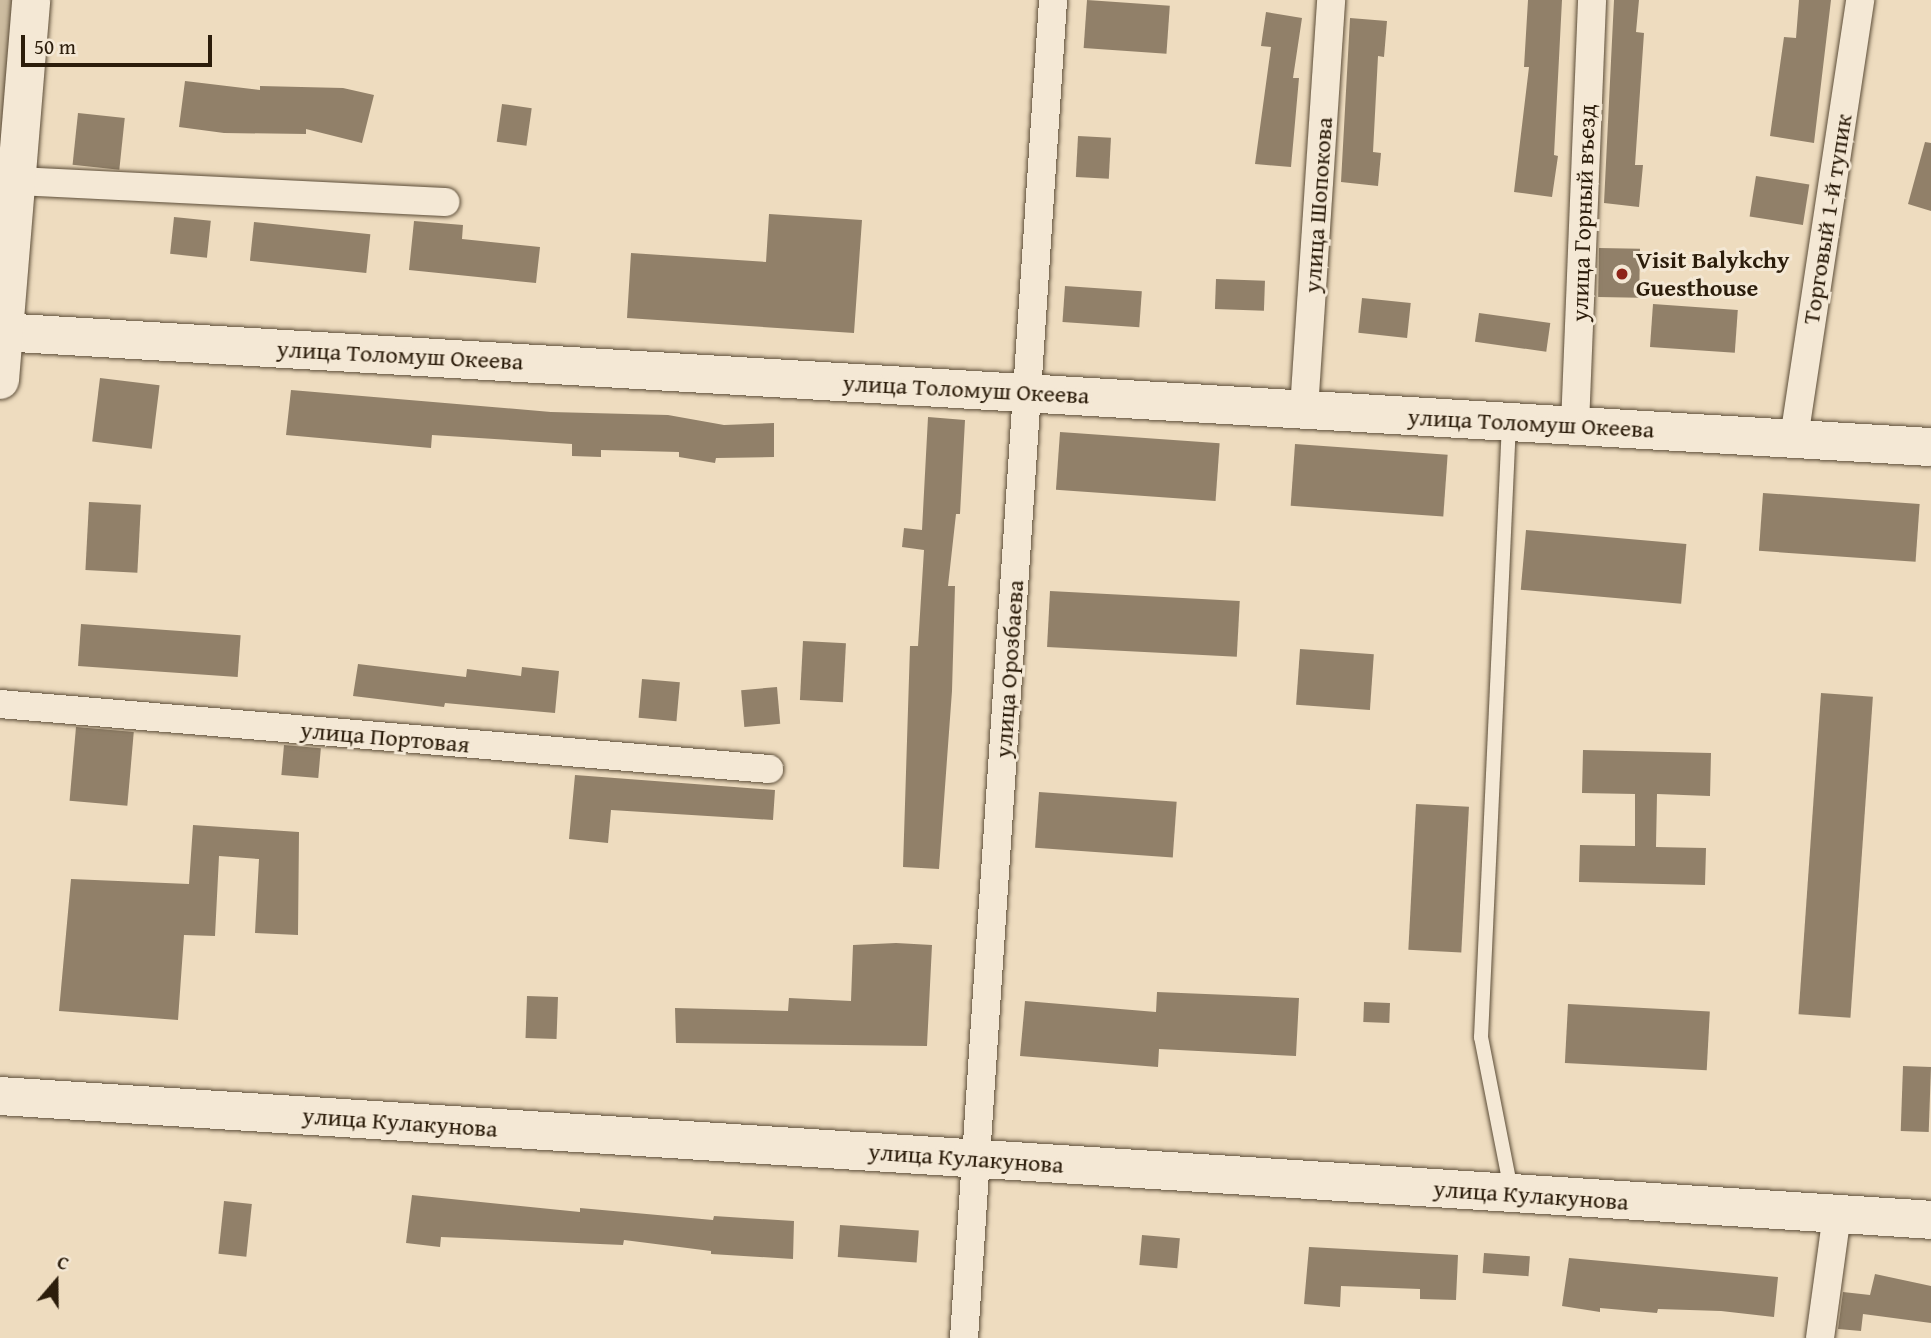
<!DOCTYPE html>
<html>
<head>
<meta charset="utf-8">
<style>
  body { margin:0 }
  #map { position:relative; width:1931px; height:1338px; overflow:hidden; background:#eedcbf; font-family:"Gentium Book Plus",serif }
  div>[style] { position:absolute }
  .green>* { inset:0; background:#cdbca0 }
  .building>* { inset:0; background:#918069; transform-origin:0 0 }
  .roads { filter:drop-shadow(0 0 2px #5c4d38) drop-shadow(0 0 2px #5c4d38) }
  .lane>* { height:14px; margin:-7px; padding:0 7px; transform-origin:7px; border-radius:7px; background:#f4e8d5 }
  .street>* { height:28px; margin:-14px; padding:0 14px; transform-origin:14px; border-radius:14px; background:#f4e8d5 }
  .secondary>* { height:38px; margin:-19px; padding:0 19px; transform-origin:19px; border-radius:19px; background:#f4e8d5 }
  .dots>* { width:19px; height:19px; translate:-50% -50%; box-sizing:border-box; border:4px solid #f4e8d5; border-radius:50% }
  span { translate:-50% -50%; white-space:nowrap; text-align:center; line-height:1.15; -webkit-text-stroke:6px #f4e8d5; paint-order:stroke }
  .street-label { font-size:24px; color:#2c1d0b }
  .poi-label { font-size:24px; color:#2c1d0b; font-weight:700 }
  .left { translate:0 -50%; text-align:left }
  .north { position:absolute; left:21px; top:1247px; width:70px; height:70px; -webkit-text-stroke:5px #f4e8d5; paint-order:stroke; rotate:20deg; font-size:19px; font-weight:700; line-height:28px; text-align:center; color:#2c1d0b }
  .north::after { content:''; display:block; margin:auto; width:24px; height:32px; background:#2c1d0b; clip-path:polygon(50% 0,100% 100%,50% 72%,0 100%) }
  .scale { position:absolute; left:21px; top:35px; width:191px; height:32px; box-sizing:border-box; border:4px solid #2c1d0b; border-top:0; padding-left:9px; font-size:21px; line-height:24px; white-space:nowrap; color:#2c1d0b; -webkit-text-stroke:5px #f4e8d5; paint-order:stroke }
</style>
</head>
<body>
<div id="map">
  <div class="green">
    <i style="clip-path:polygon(0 0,16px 0,0 178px)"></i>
  </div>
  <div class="building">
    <i style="left:1087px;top:0;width:83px;height:48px;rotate:4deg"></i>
    <i style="clip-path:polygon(1528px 0,1562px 0,1554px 155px,1558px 156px,1552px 197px,1514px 192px,1529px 67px,1524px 67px)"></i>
    <i style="clip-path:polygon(1614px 0,1639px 0,1636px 32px,1644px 33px,1635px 165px,1643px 165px,1639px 207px,1604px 203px)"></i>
    <i style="clip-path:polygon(1799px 0,1831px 0,1814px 143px,1770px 136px,1784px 37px,1796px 38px)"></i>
    <i style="clip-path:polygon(1266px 12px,1302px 18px,1293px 78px,1299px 78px,1291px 167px,1255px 164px,1271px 47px,1261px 46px)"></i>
    <i style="clip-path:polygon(1350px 18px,1387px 21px,1384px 57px,1378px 56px,1373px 152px,1381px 153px,1378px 186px,1341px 182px)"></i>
    <i style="clip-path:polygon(185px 81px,260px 90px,260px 86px,343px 88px,374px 95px,362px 143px,306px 129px,306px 134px,224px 133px,179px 127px)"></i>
    <i style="left:502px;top:104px;width:30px;height:38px;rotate:8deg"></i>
    <i style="left:78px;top:113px;width:47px;height:52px;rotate:6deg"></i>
    <i style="left:1078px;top:136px;width:33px;height:41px;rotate:3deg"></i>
    <i style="clip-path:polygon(1925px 142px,1931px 143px,1931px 211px,1908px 204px)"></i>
    <i style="left:1756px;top:176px;width:54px;height:41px;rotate:9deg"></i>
    <i style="clip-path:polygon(769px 214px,862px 220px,854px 333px,627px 318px,631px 253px,766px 262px)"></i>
    <i style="left:174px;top:217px;width:37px;height:37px;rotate:6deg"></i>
    <i style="clip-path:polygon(414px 221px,463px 225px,462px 239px,540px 247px,536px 283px,409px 270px)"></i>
    <i style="left:254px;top:222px;width:117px;height:39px;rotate:6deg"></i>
    <i style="left:1599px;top:248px;width:41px;height:49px;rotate:1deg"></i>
    <i style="left:1216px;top:279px;width:49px;height:30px;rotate:2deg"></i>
    <i style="left:1065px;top:286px;width:77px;height:36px;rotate:4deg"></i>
    <i style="left:1362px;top:298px;width:49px;height:35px;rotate:6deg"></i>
    <i style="left:1653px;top:304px;width:85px;height:43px;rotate:4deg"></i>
    <i style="left:1479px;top:313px;width:72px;height:29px;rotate:8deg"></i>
    <i style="left:100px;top:378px;width:60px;height:64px;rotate:7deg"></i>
    <i style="clip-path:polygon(291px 390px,551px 412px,668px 415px,724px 425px,774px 423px,774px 457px,716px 458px,715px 463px,679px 457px,679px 452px,601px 450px,601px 457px,572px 456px,572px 444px,432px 435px,431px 448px,286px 435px)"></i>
    <i style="clip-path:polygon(928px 417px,965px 420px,960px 514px,956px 514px,948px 586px,955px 586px,952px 691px,939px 869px,903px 867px,910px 646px,918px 646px,924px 550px,902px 547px,904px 528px,922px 530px)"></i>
    <i style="left:1060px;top:432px;width:160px;height:58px;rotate:4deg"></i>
    <i style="left:1295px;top:444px;width:153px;height:62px;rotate:4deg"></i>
    <i style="left:1763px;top:493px;width:157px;height:58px;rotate:4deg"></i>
    <i style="left:89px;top:502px;width:52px;height:68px;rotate:3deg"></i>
    <i style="left:1526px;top:530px;width:161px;height:60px;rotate:5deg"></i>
    <i style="left:1050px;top:591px;width:190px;height:56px;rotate:3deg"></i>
    <i style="left:81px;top:624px;width:160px;height:42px;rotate:4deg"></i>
    <i style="left:803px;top:641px;width:43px;height:59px;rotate:3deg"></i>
    <i style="left:1300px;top:649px;width:74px;height:56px;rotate:4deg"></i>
    <i style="clip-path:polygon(358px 664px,466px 677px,467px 669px,521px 676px,522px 667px,559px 671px,555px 713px,445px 703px,444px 707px,353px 696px)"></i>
    <i style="left:642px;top:679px;width:38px;height:39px;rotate:5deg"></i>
    <i style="left:777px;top:687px;width:37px;height:36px;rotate:85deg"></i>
    <i style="left:1821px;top:693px;width:52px;height:322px;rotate:4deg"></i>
    <i style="left:76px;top:727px;width:58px;height:74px;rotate:5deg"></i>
    <i style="left:284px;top:745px;width:37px;height:30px;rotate:5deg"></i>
    <i style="clip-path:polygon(1583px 750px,1711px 753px,1710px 796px,1657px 794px,1656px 847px,1706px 848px,1705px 885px,1579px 882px,1580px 845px,1635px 846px,1635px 794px,1582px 793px)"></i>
    <i style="clip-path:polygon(575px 775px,775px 790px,773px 820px,611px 810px,608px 843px,569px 839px)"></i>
    <i style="left:1039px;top:792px;width:138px;height:56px;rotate:4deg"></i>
    <i style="left:1416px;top:804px;width:53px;height:146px;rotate:3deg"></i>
    <i style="clip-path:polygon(193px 825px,299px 832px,298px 935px,255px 933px,259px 859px,219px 856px,215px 936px,184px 935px,178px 1020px,59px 1011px,71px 879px,189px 884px)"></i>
    <i style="clip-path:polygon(896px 943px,932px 945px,927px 1046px,676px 1043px,675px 1008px,788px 1011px,789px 998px,851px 1001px,853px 945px)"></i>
    <i style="clip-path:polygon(1157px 992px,1299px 998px,1296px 1056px,1159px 1049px,1158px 1067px,1020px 1056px,1025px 1001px,1156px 1012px)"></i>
    <i style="left:527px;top:996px;width:31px;height:42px;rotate:2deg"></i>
    <i style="left:1364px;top:1002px;width:26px;height:20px;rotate:2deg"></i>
    <i style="left:1568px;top:1004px;width:142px;height:59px;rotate:3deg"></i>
    <i style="left:1903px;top:1066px;width:28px;height:65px;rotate:2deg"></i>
    <i style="clip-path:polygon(412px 1195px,580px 1212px,580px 1208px,713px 1220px,714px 1216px,794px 1221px,793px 1259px,711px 1254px,711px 1251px,624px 1240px,623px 1245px,441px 1237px,440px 1247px,406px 1243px)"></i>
    <i style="left:224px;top:1201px;width:28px;height:53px;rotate:6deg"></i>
    <i style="left:840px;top:1225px;width:79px;height:32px;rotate:4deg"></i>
    <i style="left:1142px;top:1235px;width:38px;height:30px;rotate:5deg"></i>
    <i style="clip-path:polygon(1309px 1247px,1458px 1255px,1456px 1300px,1420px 1299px,1420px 1289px,1341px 1286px,1340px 1307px,1304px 1304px)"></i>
    <i style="left:1484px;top:1253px;width:46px;height:20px;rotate:4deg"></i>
    <i style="clip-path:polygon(1569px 1258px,1778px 1277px,1774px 1317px,1721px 1311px,1658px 1309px,1657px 1313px,1600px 1308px,1600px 1312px,1562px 1306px)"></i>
    <i style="clip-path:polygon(1875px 1274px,1931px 1286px,1931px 1323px,1863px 1314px,1861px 1331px,1838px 1329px,1843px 1292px,1870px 1295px)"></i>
  </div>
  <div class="roads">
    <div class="lane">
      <i style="left:1509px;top:423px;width:615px;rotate:92.61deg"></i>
      <i style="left:1481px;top:1037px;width:156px;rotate:78.9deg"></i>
    </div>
    <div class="street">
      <i style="left:16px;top:181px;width:430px;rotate:2.8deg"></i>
      <i style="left:1304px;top:409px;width:410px;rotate:-86.2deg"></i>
      <i style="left:1575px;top:425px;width:425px;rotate:-87.7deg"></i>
      <i style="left:1794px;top:438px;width:443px;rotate:-81.4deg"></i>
      <i style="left:0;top:704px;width:772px;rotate:4.83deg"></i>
      <i style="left:964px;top:1338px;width:1341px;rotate:-86.19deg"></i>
      <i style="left:1820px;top:1338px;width:125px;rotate:-82.2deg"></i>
    </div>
    <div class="secondary">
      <i style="left:0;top:332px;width:1934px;rotate:3.41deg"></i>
      <i style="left:0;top:380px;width:381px;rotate:-85.3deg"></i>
      <i style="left:0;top:1096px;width:1935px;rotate:3.67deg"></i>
    </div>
  </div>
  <div class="dots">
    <i style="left:1622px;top:274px;background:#8f2418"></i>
  </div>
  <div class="street-label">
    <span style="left:1318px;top:205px;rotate:-86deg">улица Шопокова</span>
    <span style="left:1583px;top:213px;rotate:-88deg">улица Горный въезд</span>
    <span style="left:1827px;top:219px;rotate:-81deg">Торговый 1-й тупик</span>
    <span style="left:400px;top:355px;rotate:3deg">улица Толомуш Океева</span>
    <span style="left:966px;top:389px;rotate:3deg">улица Толомуш Океева</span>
    <span style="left:1531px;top:423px;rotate:3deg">улица Толомуш Океева</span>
    <span style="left:1009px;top:669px;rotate:-86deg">улица Орозбаева</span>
    <span style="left:385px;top:737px;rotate:5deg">улица Портовая</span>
    <span style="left:400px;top:1122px;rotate:4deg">улица Кулакунова</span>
    <span style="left:966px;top:1158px;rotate:4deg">улица Кулакунова</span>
    <span style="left:1531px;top:1195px;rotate:4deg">улица Кулакунова</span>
  </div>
  <div class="poi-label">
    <span class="left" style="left:1636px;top:274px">Visit Balykchy<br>Guesthouse</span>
  </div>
  <div class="north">С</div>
  <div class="scale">50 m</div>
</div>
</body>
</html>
